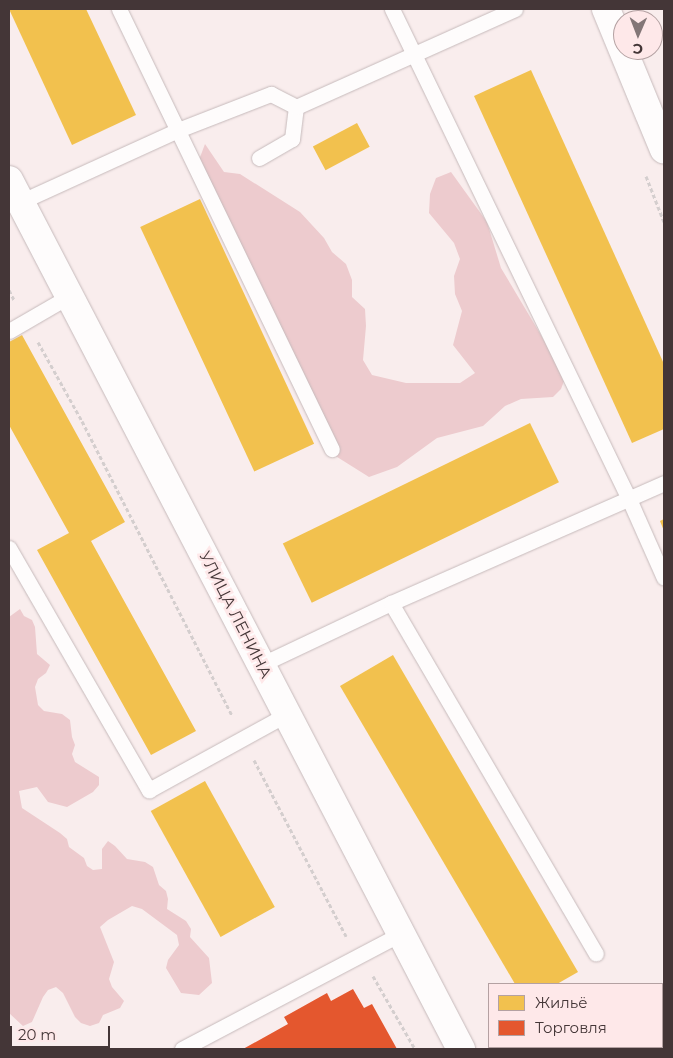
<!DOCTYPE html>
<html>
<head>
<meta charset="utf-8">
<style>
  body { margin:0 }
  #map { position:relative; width:673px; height:1058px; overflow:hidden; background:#f9eded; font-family:Montserrat,sans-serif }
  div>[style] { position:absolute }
  .green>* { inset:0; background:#edcbce }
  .homes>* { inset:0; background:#f2c14e; transform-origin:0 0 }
  .shops>* { inset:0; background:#e4572e }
  .path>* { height:3px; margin-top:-1.5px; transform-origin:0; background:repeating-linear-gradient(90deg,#d4cece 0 4px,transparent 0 6.5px) }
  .roads { filter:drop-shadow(0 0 1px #c6babb) drop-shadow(0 0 1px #c6babb) }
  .service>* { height:15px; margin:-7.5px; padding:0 7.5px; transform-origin:7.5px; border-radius:7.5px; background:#fefcfc }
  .minor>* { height:28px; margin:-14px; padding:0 14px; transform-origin:14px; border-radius:14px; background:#fefcfc }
  .tertiary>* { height:28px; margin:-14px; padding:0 14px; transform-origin:14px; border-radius:14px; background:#fefcfc }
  span { translate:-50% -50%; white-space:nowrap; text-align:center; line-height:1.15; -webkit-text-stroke:5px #fee8e9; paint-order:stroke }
  .street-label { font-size:16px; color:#443637 }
  .frame { position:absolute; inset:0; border:10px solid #443637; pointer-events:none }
  .legend { position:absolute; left:488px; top:983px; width:175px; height:65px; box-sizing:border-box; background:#fee8e9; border:1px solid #b4a1a2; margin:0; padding:6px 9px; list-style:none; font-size:15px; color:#443637 }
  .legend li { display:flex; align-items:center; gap:10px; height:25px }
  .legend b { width:25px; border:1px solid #b4a1a2 }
  .north { position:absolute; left:613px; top:10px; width:50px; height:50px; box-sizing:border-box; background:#fee8e9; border:1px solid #b4a1a2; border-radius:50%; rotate:181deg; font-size:14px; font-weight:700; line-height:20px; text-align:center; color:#443637 }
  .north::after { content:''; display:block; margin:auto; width:18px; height:22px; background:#837677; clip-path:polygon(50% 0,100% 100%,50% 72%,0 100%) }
  .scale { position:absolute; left:10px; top:1026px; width:100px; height:22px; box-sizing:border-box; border:2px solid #443637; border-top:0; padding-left:6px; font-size:15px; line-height:18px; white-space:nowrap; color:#443637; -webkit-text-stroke:4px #fee8e9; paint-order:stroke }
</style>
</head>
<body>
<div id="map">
  <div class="green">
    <i style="clip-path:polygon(205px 144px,224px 172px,240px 174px,300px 212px,324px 238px,332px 252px,346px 264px,352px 280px,352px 297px,365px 309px,366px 326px,363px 360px,372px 375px,406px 383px,460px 383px,475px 373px,453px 345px,462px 311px,455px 294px,454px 276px,460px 259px,454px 243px,429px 213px,430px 194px,436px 178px,451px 172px,487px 222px,501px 268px,554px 357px,564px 381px,561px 389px,553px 397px,521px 399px,505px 406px,483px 426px,437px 438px,397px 467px,369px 477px,326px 450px,199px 160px)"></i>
    <i style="clip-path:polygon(20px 609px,24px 616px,32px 620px,35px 627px,37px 654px,50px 665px,46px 673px,38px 679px,35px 687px,38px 705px,44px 711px,62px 714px,70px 720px,72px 737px,75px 745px,72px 754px,75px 762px,99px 777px,99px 785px,93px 792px,67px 807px,48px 802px,37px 787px,19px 791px,22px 808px,60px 833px,67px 839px,69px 847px,84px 858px,87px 866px,93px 870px,102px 869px,102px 849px,108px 841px,115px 846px,127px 859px,145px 862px,153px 867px,159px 885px,166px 891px,168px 899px,167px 909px,186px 921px,191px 929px,190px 937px,209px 958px,212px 983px,199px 995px,181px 993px,166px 968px,168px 960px,179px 945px,177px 935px,142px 909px,132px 906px,108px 920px,100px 927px,114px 962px,109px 979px,112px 987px,124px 1001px,120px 1008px,103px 1015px,99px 1023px,90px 1026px,81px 1023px,75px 1017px,63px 993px,56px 987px,48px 990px,43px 997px,32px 1022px,23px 1026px,9px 1013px,9px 617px)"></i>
  </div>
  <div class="homes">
    <i style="clip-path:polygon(9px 9px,86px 9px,136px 115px,72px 145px)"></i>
    <i style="clip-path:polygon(531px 70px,664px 364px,664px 429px,632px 443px,474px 96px)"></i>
    <i style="left:357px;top:123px;width:27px;height:50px;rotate:62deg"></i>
    <i style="left:200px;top:199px;width:270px;height:66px;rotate:65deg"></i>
    <i style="clip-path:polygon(22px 335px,125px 522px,91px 541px,196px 731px,151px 755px,37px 550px,69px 533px,9px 425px,9px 342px)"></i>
    <i style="left:530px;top:423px;width:66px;height:275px;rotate:64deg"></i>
    <i style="clip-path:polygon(664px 519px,664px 531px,660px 521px)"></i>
    <i style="clip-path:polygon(393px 655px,578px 972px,557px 984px,515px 984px,340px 686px)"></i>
    <i style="left:205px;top:781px;width:144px;height:62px;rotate:61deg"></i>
  </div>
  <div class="shops">
    <i style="clip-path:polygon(353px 989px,364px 1008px,372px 1004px,397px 1049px,243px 1049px,288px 1024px,284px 1017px,327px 993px,331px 1001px)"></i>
  </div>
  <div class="path">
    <i style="left:646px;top:176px;width:49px;rotate:68.6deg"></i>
    <i style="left:9px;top:290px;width:11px;rotate:63deg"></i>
    <i style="left:38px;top:342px;width:90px;rotate:60.9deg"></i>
    <i style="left:82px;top:421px;width:331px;rotate:63deg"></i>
    <i style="left:254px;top:760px;width:199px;rotate:62.4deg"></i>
    <i style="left:373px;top:976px;width:84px;rotate:60.1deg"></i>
  </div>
  <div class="roads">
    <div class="service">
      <i style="left:119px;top:9px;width:489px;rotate:64.2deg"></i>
      <i style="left:392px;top:9px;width:544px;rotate:64.19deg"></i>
      <i style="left:629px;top:499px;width:86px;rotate:66.1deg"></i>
      <i style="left:259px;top:158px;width:38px;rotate:-30deg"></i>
      <i style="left:292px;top:139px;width:32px;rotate:-83deg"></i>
      <i style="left:296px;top:107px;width:240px;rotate:-24.1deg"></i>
      <i style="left:20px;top:202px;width:174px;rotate:-24.5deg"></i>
      <i style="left:178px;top:130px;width:100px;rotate:-21.2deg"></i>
      <i style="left:271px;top:94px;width:28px;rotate:27deg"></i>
      <i style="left:9px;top:331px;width:72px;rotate:-30.1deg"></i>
      <i style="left:9px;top:548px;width:280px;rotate:60deg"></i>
      <i style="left:149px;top:790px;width:158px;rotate:-28.8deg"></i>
      <i style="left:391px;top:603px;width:406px;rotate:59.7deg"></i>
      <i style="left:260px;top:665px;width:145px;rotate:-25.3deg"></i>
      <i style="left:391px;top:603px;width:298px;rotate:-23.7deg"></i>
      <i style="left:662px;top:1030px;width:2px;rotate:-27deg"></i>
      <i style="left:182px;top:1049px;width:246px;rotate:-27.8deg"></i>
      <i style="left:629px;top:1049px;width:4px;rotate:-27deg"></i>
    </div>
    <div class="minor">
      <i style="left:606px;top:9px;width:152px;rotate:67.6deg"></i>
    </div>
    <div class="tertiary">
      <i style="left:9px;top:180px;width:980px;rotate:62.52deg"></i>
    </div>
  </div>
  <div class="street-label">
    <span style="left:235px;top:615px;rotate:63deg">УЛИЦА ЛЕНИНА</span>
  </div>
  <div class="frame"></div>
  <ul class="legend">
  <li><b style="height:14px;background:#f2c14e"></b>Жильё</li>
  <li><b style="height:14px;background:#e4572e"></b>Торговля</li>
  </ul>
  <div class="north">С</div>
  <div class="scale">20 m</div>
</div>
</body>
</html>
